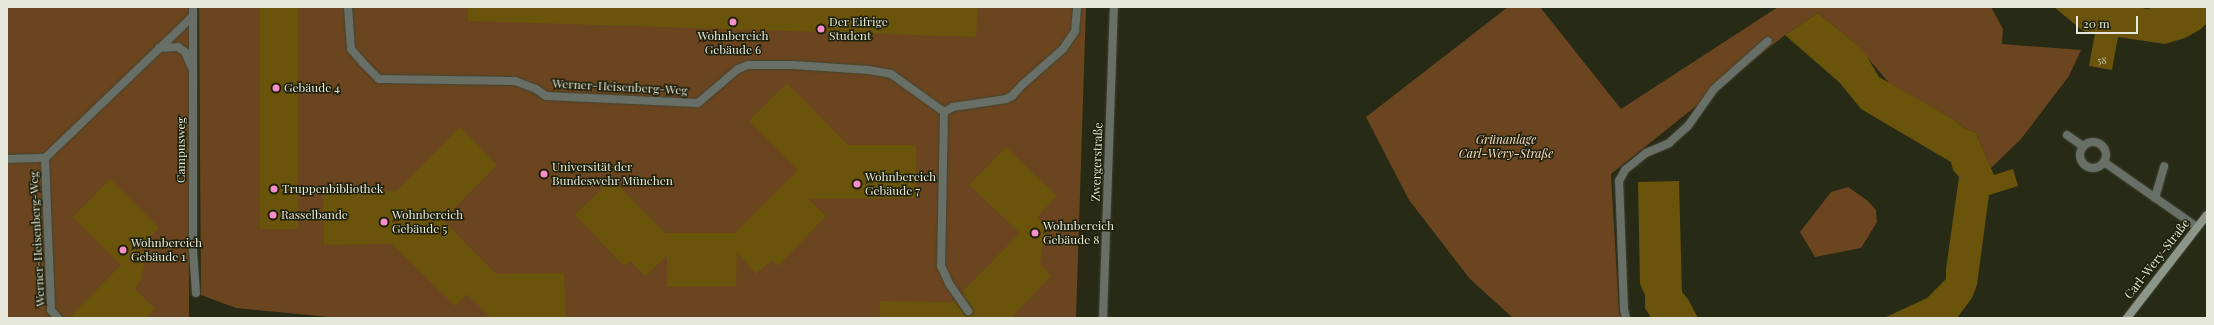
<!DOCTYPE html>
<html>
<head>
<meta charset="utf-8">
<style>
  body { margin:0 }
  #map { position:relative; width:2214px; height:325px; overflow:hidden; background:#272a15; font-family:"Playfair Display",serif }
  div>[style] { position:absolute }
  .green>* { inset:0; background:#6b451f; transform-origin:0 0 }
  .building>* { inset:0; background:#6a530b; transform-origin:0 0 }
  .roads { filter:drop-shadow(0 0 1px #424431) drop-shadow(0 0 1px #424431) }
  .service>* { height:8px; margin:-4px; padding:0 4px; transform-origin:4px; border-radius:4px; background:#686f66 }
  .service>.ring { margin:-4px; padding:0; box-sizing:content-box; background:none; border:8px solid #686f66; border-radius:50% }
  .minor>* { height:8px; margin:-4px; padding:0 4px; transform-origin:4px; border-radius:4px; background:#686f66 }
  .secondary>* { height:8px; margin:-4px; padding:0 4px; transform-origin:4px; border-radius:4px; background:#8c9789 }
  .dots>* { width:11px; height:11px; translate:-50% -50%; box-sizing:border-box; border:2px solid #1e200b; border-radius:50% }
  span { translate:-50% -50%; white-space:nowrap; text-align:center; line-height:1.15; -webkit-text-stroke:3px #1e200b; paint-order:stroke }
  .number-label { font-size:10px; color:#c6c2a6 }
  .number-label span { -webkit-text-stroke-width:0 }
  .poi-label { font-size:12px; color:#e5e7da }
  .left { translate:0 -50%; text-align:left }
  .street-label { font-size:12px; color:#e5e7da }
  .park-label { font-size:12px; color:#fbddc3; font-style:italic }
  .frame { position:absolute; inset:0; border:8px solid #e5e7da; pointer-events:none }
  .scale { position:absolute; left:2076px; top:16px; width:62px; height:18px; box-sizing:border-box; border:2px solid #e5e7da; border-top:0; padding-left:5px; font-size:12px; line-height:14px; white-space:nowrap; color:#e5e7da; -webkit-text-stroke:3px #1e200b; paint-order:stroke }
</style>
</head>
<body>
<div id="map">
  <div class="green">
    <i style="left:7px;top:7px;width:182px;height:311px"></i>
    <i style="clip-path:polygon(199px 7px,1086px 7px,1076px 318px,339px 318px,236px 308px,201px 295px)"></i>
    <i style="clip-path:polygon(1508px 7px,1540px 7px,1621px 109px,1778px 7px,1991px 7px,2003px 29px,2002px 44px,2081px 50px,2069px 76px,2021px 139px,1991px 168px,1976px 133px,1964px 128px,1953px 119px,1890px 84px,1853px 41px,1818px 13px,1785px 35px,1611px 174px,1619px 312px,1621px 318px,1513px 318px,1470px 279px,1409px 200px,1366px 117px)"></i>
    <i style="clip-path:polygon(1848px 187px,1868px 201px,1876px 210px,1877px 222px,1861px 248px,1815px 257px,1800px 232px,1831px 192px)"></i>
  </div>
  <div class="building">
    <i style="left:260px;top:7px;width:38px;height:222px"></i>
    <i style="clip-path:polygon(468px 7px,978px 7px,976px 37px,468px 21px)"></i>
    <i style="clip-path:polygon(2054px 7px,2139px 7px,2146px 9px,2157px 7px,2207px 7px,2207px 23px,2201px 29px,2185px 38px,2165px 44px,2118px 37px,2112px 70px,2089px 66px,2095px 33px,2083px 31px)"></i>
    <i style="clip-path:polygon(1818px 13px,1853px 41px,1866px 55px,1879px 77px,1953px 119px,1964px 128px,1976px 133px,1994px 175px,2013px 169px,2018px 186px,1989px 195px,1977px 285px,1972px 298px,1957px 318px,1884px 318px,1927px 298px,1946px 279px,1946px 269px,1959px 177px,1953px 170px,1951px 162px,1861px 109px,1840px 83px,1785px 35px)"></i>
    <i style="clip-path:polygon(787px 83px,848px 145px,916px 145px,917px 198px,808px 199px,826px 216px,778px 266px,772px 260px,756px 274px,737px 252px,736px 286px,667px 287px,667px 256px,645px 276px,630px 261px,624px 266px,575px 215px,612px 179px,665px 233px,735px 233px,798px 170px,749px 121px)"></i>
    <i style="clip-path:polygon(460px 127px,497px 165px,443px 220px,496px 274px,564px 273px,566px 318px,491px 318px,467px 294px,455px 306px,392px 244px,324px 245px,323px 191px,396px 191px)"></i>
    <i style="clip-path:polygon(1006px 147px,1057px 196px,1037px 217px,1046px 226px,1040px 264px,1051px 276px,1011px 318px,880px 318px,880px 301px,952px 302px,954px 300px,965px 316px,969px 316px,973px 314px,973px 308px,962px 292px,1020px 233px,969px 185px)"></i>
    <i style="clip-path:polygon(110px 179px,159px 228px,139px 248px,146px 255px,141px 281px,135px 289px,155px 309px,145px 318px,69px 318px,121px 265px,73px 217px)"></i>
    <i style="clip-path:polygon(1679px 181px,1682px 292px,1688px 299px,1698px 318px,1651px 318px,1645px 308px,1645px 295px,1640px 284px,1638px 182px)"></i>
  </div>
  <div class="roads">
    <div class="service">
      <i style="left:2067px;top:135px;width:19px;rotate:35deg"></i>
      <i class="ring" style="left:2080px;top:142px;width:18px;height:18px"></i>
      <i style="left:2104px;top:162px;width:113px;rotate:35deg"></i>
      <i style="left:2155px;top:198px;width:33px;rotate:-74deg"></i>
      <i style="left:1626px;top:318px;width:9px;rotate:-103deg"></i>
      <i style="left:1624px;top:309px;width:128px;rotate:-92.2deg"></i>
      <i style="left:1619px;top:181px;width:13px;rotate:-61deg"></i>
      <i style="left:1625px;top:170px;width:27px;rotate:-39deg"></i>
      <i style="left:1646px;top:153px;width:25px;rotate:-23deg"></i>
      <i style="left:1669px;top:143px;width:25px;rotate:-42deg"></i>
      <i style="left:1688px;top:126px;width:45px;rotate:-54.9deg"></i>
      <i style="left:1714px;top:89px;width:72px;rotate:-41.6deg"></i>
    </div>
    <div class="minor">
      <i style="left:193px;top:7px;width:244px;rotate:90deg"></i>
      <i style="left:193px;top:251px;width:42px;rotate:85.9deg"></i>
      <i style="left:348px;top:7px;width:42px;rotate:85.9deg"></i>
      <i style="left:351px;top:49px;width:18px;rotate:49deg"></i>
      <i style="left:363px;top:63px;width:23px;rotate:45deg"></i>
      <i style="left:379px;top:79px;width:136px;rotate:0.8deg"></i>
      <i style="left:515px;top:81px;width:22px;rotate:21deg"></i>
      <i style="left:536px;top:89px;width:12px;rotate:35deg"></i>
      <i style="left:546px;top:96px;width:152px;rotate:2.6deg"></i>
      <i style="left:698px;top:103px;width:52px;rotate:-40.4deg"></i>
      <i style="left:738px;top:69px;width:11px;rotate:-22deg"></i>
      <i style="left:748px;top:65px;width:45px"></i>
      <i style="left:793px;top:65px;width:76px;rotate:3.8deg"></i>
      <i style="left:869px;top:70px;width:22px;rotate:10deg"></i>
      <i style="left:891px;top:74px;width:65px;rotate:35.6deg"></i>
      <i style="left:944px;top:112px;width:10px;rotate:-29deg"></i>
      <i style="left:953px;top:107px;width:54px;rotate:-8.6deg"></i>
      <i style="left:1006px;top:99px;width:7px;rotate:-27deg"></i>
      <i style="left:1012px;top:96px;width:15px;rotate:-48deg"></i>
      <i style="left:1022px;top:85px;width:55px;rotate:-41.3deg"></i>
      <i style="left:1063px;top:49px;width:22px;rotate:-56deg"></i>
      <i style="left:1075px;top:31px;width:24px;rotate:-85deg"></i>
      <i style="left:159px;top:48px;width:19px;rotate:-3deg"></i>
      <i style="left:178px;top:47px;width:9px;rotate:36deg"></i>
      <i style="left:185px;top:52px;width:15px;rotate:67deg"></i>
      <i style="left:944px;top:112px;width:154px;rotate:91.1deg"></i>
      <i style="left:941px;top:266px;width:21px;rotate:65deg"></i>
      <i style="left:950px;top:285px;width:32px;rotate:55deg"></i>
      <i style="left:45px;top:158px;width:152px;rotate:87.7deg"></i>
      <i style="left:51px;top:310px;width:11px;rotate:49deg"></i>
      <i style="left:7px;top:159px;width:38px;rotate:-2deg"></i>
      <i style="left:45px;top:158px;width:205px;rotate:-43.8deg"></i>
      <i style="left:1103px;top:318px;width:311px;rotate:-88deg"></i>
    </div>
    <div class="secondary">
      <i style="left:2127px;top:318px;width:130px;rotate:-52.2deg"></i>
    </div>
  </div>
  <div class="dots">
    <i style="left:733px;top:22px;background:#f98fca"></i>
    <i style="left:821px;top:29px;background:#f98fca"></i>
    <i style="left:276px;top:88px;background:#f98fca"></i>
    <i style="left:544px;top:174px;background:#f98fca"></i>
    <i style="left:857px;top:184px;background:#f98fca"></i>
    <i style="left:274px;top:189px;background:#f98fca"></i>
    <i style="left:273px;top:215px;background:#f98fca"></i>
    <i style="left:384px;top:222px;background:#f98fca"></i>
    <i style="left:1035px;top:233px;background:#f98fca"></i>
    <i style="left:123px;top:250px;background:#f98fca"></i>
  </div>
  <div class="number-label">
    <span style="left:2102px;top:61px">58</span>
  </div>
  <div class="poi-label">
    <span class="left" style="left:829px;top:29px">Der Eifrige<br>Student</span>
    <span style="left:733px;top:43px">Wohnbereich<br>Gebäude 6</span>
    <span class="left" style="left:284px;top:88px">Gebäude 4</span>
    <span class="left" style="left:552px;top:174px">Universität der<br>Bundeswehr München</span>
    <span class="left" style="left:865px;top:184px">Wohnbereich<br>Gebäude 7</span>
    <span class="left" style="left:282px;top:189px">Truppenbibliothek</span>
    <span class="left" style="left:281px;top:215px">Rasselbande</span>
    <span class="left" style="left:392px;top:222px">Wohnbereich<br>Gebäude 5</span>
    <span class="left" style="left:1043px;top:233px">Wohnbereich<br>Gebäude 8</span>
    <span class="left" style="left:131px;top:250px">Wohnbereich<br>Gebäude 1</span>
  </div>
  <div class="street-label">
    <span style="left:620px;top:87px;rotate:3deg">Werner-Heisenberg-Weg</span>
    <span style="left:181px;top:150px;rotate:-90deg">Campusweg</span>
    <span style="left:1097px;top:162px;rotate:-88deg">Zwergerstraße</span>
    <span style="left:37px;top:239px;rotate:-93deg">Werner-Heisenberg-Weg</span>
    <span style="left:2157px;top:259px;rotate:-52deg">Carl-Wery-Straße</span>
  </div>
  <div class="park-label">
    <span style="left:1506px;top:147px">Grünanlage<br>Carl-Wery-Straße</span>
  </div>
  <div class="frame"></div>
  <div class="scale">20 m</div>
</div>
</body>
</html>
